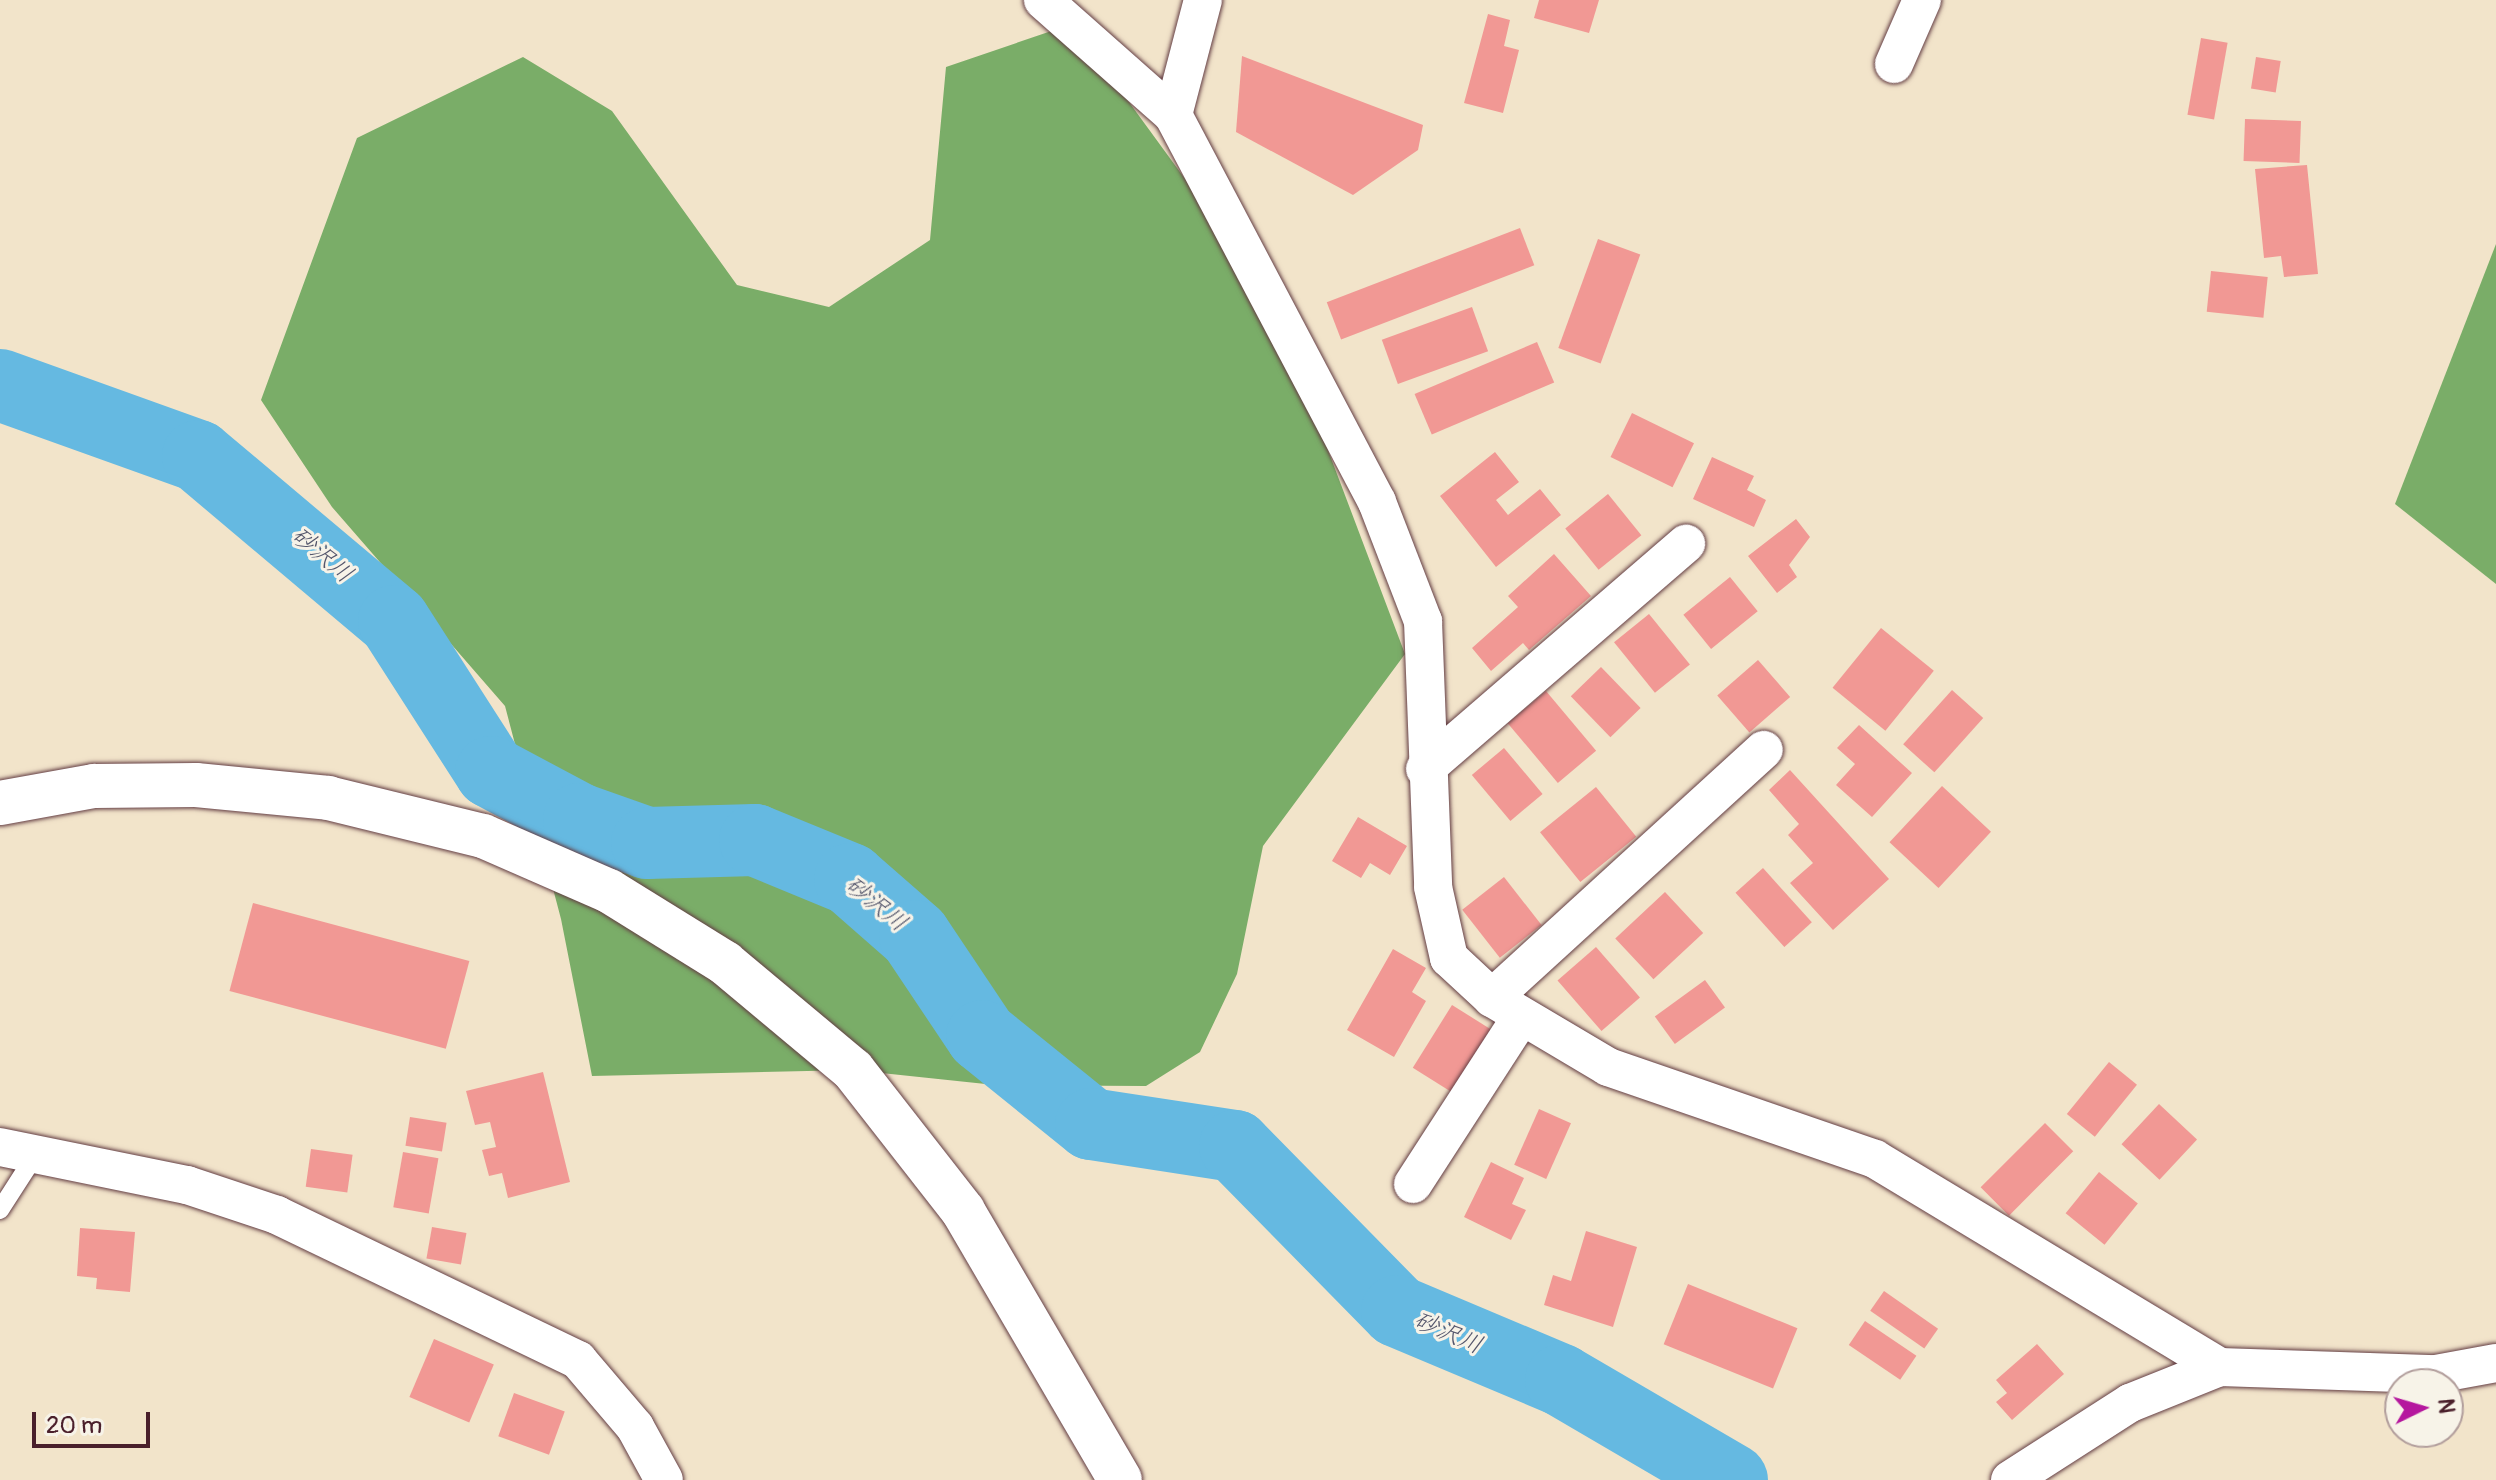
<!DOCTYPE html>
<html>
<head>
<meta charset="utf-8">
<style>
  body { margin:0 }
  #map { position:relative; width:2496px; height:1480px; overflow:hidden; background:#f2e4ca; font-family:Pangolin,"Klee One",sans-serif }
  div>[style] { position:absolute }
  .forest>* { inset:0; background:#7aad68 }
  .river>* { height:72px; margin:-36px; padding:0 36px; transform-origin:36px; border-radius:36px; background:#65b9e1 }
  .building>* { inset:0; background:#f19894; transform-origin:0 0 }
  .roads { filter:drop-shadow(0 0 2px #633d43) drop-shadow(0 0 2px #633d43) }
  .lane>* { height:18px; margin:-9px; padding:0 9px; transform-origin:9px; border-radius:9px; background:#fff }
  .street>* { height:38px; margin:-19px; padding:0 19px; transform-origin:19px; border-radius:19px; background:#fff }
  .secondary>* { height:44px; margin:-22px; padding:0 22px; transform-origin:22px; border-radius:22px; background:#fff }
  span { translate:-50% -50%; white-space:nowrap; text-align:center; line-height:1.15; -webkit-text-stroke:6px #f7f3e8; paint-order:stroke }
  .water-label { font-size:24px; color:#53556b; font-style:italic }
  .north { position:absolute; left:2384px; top:1368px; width:80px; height:80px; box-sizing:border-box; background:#f7f3e8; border:2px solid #b29e9c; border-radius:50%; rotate:85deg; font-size:22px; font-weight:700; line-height:32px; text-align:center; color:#4a1f2b }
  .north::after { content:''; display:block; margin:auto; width:28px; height:36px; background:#b5179e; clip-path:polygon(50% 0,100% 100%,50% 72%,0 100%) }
  .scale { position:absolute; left:32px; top:1412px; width:118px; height:36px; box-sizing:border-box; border:4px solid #4a1f2b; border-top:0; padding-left:10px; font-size:24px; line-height:28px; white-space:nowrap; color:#4a1f2b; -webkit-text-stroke:6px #f7f3e8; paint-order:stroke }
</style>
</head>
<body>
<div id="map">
  <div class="forest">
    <i style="clip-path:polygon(1072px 24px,1269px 294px,1405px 654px,1263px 846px,1237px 974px,1200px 1052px,1146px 1086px,995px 1085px,853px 1070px,592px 1076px,561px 919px,505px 706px,332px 507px,261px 400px,357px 138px,523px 57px,612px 111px,737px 285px,829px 307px,930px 240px,946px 67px)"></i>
    <i style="clip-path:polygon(2496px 244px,2496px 584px,2395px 504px)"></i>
  </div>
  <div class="river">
    <i style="left:0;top:385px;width:210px;rotate:19.7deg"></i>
    <i style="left:198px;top:456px;width:256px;rotate:40.1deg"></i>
    <i style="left:394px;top:621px;width:179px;rotate:57.3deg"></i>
    <i style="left:491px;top:772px;width:100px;rotate:28.1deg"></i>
    <i style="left:579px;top:819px;width:72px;rotate:19.4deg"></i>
    <i style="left:647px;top:843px;width:108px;rotate:-1.6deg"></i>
    <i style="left:755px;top:840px;width:103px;rotate:22.3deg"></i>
    <i style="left:850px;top:879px;width:86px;rotate:41.2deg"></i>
    <i style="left:915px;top:936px;width:120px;rotate:56.2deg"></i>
    <i style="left:982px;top:1036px;width:140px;rotate:38.9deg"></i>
    <i style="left:1091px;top:1124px;width:146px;rotate:8.7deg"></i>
    <i style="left:1235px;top:1146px;width:231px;rotate:45.5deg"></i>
    <i style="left:1397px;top:1311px;width:178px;rotate:22.8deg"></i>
    <i style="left:1561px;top:1380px;width:198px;rotate:30.3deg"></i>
  </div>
  <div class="building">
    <i style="clip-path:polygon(1539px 0,1599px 0,1589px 33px,1534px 18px)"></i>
    <i style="clip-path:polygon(1488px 14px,1510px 20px,1504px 46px,1519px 50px,1503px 113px,1464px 103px)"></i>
    <i style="left:2201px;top:38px;width:27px;height:78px;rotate:10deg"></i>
    <i style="clip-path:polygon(1242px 56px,1423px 125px,1418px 150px,1353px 195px,1236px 132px)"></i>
    <i style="left:2256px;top:57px;width:25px;height:32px;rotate:9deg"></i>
    <i style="left:2245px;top:119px;width:56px;height:42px;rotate:2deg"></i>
    <i style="clip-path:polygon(2307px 165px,2318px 274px,2284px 277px,2281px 256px,2264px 258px,2255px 169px)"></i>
    <i style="left:1520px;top:228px;width:40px;height:207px;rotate:69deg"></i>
    <i style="left:1598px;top:239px;width:45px;height:116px;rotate:20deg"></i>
    <i style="left:2211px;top:271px;width:57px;height:41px;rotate:6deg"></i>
    <i style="left:1472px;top:307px;width:47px;height:96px;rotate:70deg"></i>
    <i style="left:1537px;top:342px;width:44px;height:133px;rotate:67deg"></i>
    <i style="left:1632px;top:413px;width:69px;height:49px;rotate:26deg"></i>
    <i style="clip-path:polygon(1495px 452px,1519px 482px,1496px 500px,1508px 515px,1540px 489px,1561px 515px,1496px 567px,1440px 496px)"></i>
    <i style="clip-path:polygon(1712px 457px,1754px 476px,1747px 490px,1766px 500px,1754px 527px,1693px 499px)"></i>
    <i style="left:1608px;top:494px;width:53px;height:55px;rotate:51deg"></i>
    <i style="clip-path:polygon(1796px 519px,1810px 537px,1789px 565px,1797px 577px,1777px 593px,1748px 556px)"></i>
    <i style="clip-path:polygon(1554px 554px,1591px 596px,1529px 650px,1523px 643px,1491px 671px,1472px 648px,1518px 607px,1508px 596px)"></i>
    <i style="left:1730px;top:577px;width:44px;height:60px;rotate:51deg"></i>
    <i style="left:1649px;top:614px;width:65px;height:45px;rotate:51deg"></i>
    <i style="left:1881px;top:628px;width:68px;height:77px;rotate:39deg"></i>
    <i style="left:1758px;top:660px;width:49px;height:54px;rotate:49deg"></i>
    <i style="left:1601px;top:667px;width:57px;height:42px;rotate:46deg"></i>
    <i style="left:1952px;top:690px;width:42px;height:73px;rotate:42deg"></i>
    <i style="left:1546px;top:691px;width:78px;height:50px;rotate:50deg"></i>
    <i style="clip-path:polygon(1859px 725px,1912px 773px,1872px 817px,1836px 785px,1855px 764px,1837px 748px)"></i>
    <i style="left:1504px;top:748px;width:60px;height:42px;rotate:50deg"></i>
    <i style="clip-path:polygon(1790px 770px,1889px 879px,1833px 930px,1790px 883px,1813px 863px,1788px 835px,1799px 824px,1769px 790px)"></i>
    <i style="left:1942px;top:786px;width:67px;height:77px;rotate:43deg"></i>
    <i style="left:1596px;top:787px;width:64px;height:72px;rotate:51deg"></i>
    <i style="clip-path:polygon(1358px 817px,1407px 846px,1390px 875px,1370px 863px,1361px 878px,1332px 861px)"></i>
    <i style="left:1763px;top:868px;width:73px;height:37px;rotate:48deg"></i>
    <i style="left:1504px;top:877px;width:61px;height:53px;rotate:52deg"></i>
    <i style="left:1665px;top:892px;width:56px;height:68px;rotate:47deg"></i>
    <i style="left:253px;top:903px;width:224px;height:91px;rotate:15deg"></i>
    <i style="left:1596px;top:947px;width:67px;height:51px;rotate:49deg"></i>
    <i style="clip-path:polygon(1393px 949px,1426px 968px,1412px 992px,1426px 1001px,1394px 1057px,1347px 1030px)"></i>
    <i style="left:1705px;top:980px;width:34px;height:62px;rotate:54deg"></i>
    <i style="left:1452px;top:1005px;width:47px;height:74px;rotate:32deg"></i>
    <i style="left:2109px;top:1062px;width:36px;height:67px;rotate:39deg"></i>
    <i style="clip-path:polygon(543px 1072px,570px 1182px,508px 1198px,502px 1173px,489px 1176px,482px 1150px,496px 1147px,490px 1122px,475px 1125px,466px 1091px)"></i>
    <i style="left:2159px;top:1104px;width:52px;height:55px;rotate:43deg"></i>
    <i style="left:1539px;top:1109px;width:35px;height:61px;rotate:24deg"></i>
    <i style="left:410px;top:1117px;width:37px;height:29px;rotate:9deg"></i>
    <i style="left:2045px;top:1123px;width:40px;height:91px;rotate:45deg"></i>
    <i style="left:311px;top:1149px;width:42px;height:38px;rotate:8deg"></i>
    <i style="left:403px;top:1152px;width:36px;height:56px;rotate:10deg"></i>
    <i style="clip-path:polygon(1491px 1162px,1524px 1178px,1512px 1204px,1526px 1210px,1511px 1240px,1464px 1217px)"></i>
    <i style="left:2099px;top:1172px;width:50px;height:53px;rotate:39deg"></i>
    <i style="left:432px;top:1227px;width:35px;height:32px;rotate:10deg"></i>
    <i style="clip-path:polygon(80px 1228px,135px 1232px,130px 1292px,96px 1289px,97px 1278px,77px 1276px)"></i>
    <i style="clip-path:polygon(1586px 1231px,1637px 1247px,1613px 1327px,1544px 1305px,1553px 1275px,1571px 1281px)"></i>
    <i style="left:1688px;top:1284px;width:118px;height:65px;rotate:22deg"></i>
    <i style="left:1884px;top:1291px;width:66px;height:24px;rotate:35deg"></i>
    <i style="left:1865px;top:1321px;width:62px;height:29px;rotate:34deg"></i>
    <i style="left:434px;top:1339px;width:65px;height:63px;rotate:23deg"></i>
    <i style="clip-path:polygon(2037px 1344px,2064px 1374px,2012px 1420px,1996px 1402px,2007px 1393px,1996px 1380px)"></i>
    <i style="left:514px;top:1393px;width:54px;height:46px;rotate:20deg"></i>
  </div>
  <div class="roads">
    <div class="lane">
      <i style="left:0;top:1210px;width:67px;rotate:-57.3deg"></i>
    </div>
    <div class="street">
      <i style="left:1043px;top:0;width:174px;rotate:41.5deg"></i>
      <i style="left:1173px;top:115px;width:437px;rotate:62.2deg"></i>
      <i style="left:1377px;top:502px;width:128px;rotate:68.9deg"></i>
      <i style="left:1423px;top:621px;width:266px;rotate:87.8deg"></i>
      <i style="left:1433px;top:887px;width:73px;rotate:77.3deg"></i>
      <i style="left:1449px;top:958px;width:59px;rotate:42.9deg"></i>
      <i style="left:1492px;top:998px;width:135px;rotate:30.7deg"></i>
      <i style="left:1608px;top:1067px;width:282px;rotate:19deg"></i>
      <i style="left:1875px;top:1159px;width:403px;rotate:31.1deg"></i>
      <i style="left:1894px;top:64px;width:70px;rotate:-66.4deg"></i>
      <i style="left:1173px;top:115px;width:119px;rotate:-75.4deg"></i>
      <i style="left:1425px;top:769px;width:345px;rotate:-40.8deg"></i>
      <i style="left:1492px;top:998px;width:368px;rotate:-42.4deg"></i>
      <i style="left:0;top:1147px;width:191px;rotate:11.5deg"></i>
      <i style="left:187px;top:1185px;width:95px;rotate:18.4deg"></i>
      <i style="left:277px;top:1215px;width:334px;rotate:25.7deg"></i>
      <i style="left:578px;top:1360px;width:88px;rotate:49.6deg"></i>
      <i style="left:635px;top:1427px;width:60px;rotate:61.3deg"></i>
      <i style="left:1413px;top:1184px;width:199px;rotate:-57.1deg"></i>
      <i style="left:2010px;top:1480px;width:143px;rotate:-32.7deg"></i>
      <i style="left:2130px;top:1403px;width:97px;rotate:-21.8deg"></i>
      <i style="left:2220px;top:1367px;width:216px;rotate:1.9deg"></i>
      <i style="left:2436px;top:1374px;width:61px;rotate:-10.4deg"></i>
    </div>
    <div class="secondary">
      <i style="left:0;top:803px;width:96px;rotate:-10.3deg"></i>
      <i style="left:94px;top:786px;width:102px;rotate:-0.6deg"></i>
      <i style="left:196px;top:785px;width:133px;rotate:5.6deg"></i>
      <i style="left:328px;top:798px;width:160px;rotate:13.8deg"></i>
      <i style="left:483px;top:836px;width:137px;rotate:23.6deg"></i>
      <i style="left:609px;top:891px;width:137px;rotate:31.8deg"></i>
      <i style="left:725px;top:963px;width:167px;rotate:39.9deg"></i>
      <i style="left:853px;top:1070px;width:179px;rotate:52deg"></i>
      <i style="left:963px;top:1211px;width:311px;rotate:59.7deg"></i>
    </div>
  </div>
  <div class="water-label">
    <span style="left:322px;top:555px;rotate:40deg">砂沢川</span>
    <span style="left:876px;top:904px;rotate:39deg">砂沢川</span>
    <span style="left:1448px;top:1333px;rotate:23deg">砂沢川</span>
  </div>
  <div class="north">N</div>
  <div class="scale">20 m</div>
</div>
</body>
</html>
